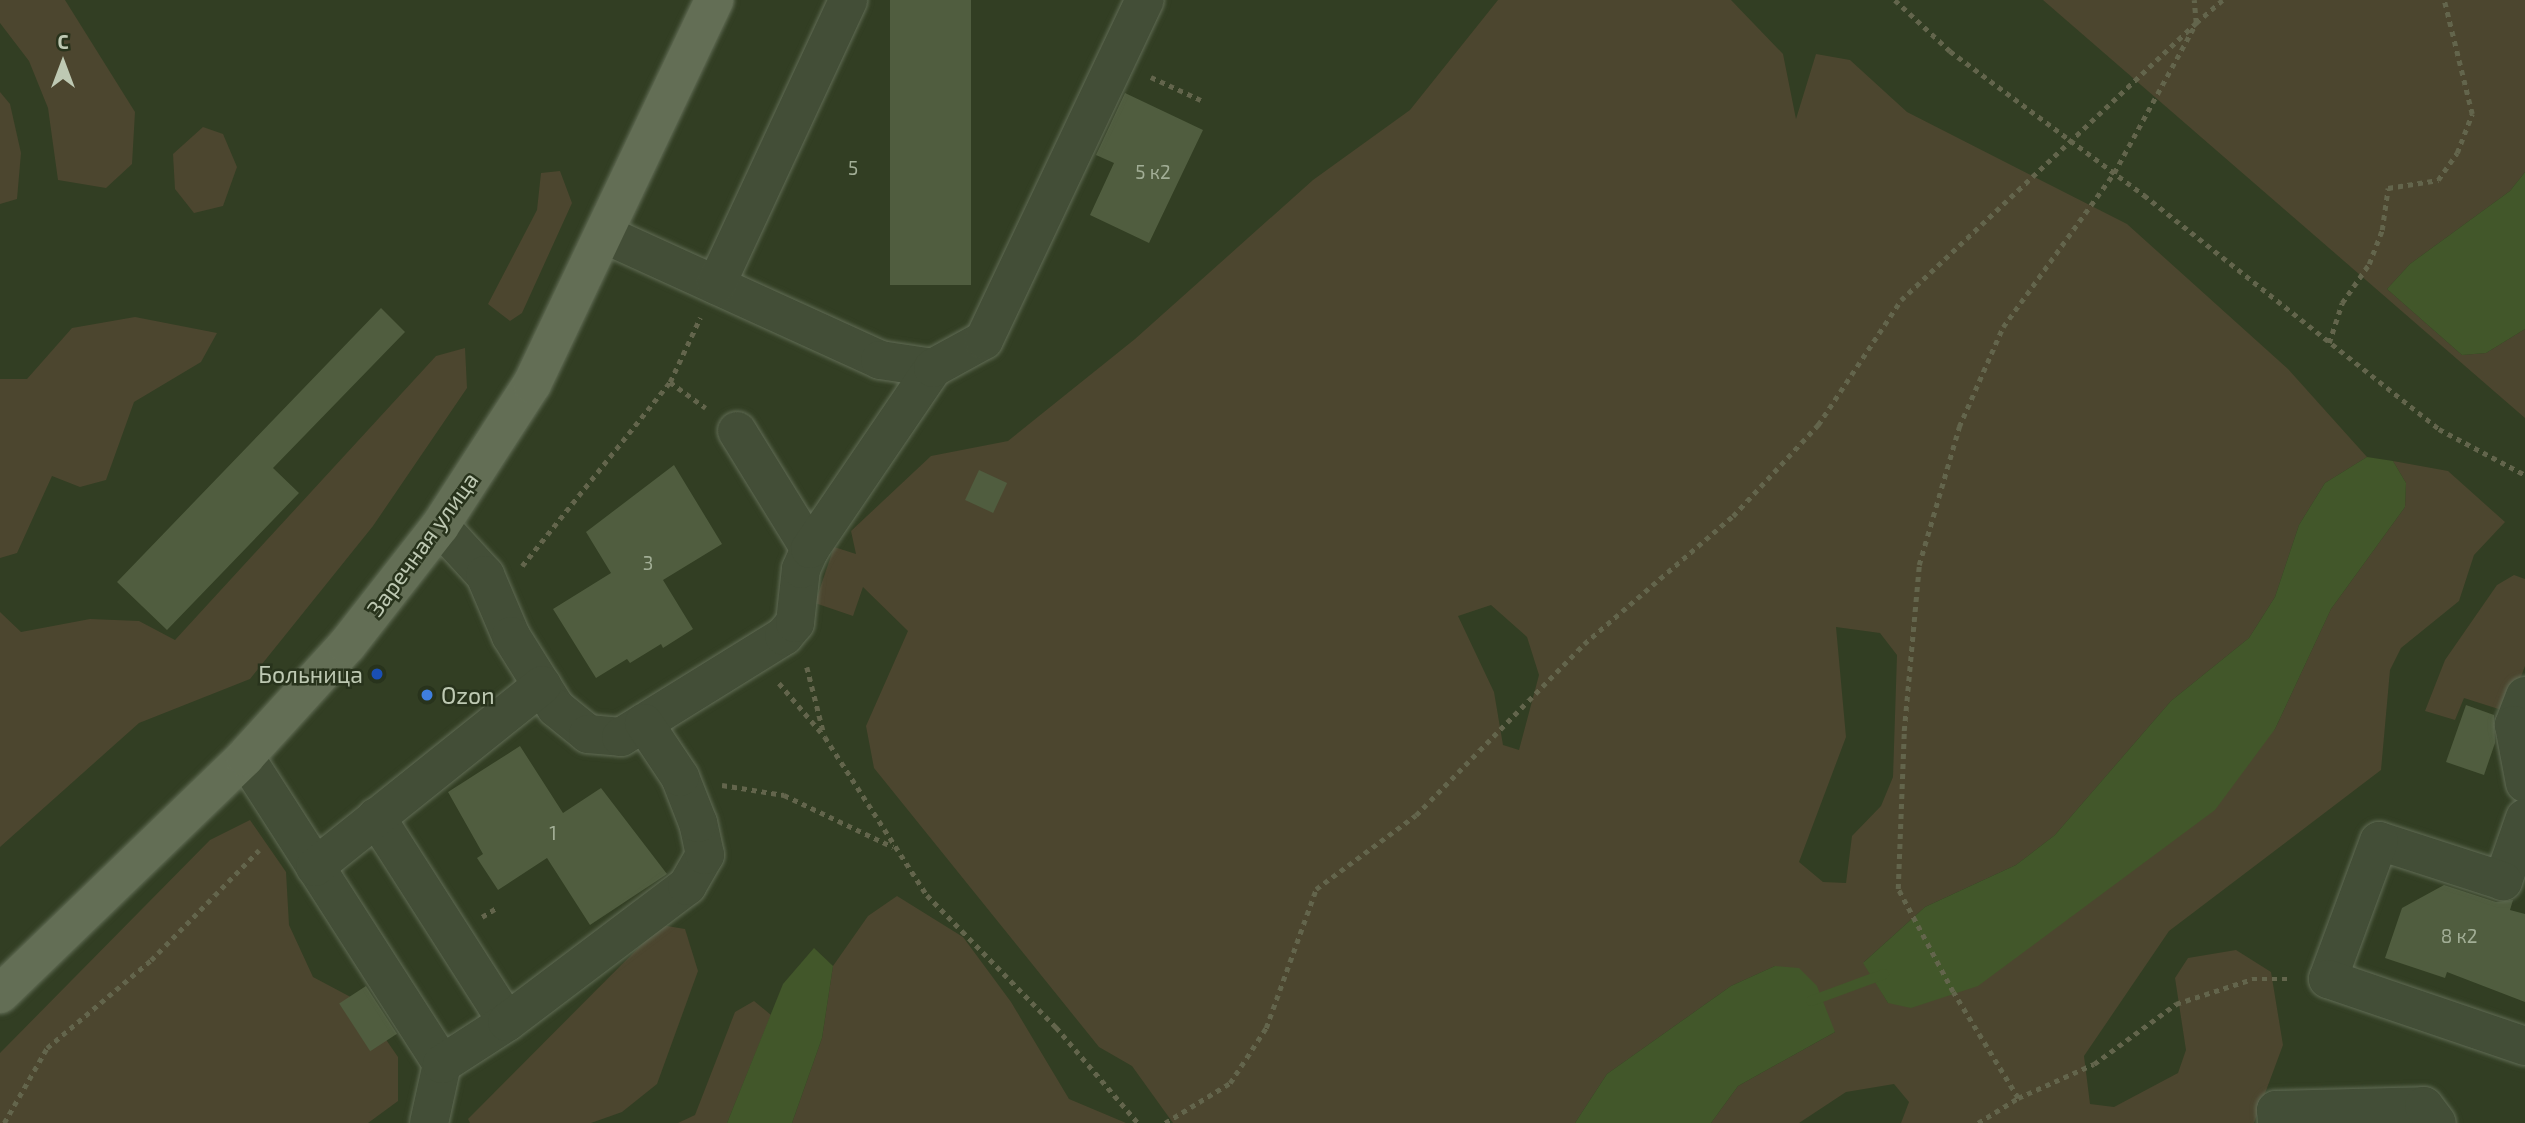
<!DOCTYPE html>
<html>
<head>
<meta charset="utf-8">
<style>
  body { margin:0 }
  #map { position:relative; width:2525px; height:1123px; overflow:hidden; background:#323e23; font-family:"Exo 2",sans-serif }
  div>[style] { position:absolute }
  .green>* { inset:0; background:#4c462f }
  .water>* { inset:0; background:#42572a }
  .stream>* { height:10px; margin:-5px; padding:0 5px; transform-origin:5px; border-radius:5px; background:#42572a }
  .building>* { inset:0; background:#505d3f; transform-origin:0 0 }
  .path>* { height:4.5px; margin-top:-2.25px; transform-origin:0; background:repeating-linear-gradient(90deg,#63654c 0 5px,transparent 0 10px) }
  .roads { filter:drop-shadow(0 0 2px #616c55) drop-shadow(0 0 2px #616c55) }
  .minor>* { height:38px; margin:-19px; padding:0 19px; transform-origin:19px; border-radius:19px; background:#434e37 }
  .major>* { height:38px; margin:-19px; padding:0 19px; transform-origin:19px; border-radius:19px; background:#636e55 }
  .dots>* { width:19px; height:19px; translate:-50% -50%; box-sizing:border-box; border:4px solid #28331c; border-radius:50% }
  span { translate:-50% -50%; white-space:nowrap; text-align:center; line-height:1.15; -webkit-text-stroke:5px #28331c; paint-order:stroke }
  .number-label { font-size:19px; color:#a2ae96 }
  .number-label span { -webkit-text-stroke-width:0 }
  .street-label { font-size:23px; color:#bec9b3 }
  .poi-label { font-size:23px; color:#bec9b3 }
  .right { translate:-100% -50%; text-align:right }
  .left { translate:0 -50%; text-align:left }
  .north { position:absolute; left:28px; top:28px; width:70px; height:70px; -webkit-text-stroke:5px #28331c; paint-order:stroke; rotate:0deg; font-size:19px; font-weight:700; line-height:28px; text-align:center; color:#bec9b3 }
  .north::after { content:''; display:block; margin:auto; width:24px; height:32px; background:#bec9b3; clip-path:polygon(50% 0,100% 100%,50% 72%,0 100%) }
</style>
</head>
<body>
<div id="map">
  <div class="green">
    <i style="clip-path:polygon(0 0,65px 0,135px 112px,132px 164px,106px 188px,58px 180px,48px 108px,29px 61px,0 23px)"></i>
    <i style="clip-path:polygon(evenodd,1498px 0,1731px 0,1783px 54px,1796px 119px,1816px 54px,1850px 60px,1907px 112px,2127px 224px,2288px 369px,2367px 457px,2325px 483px,2299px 525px,2275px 597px,2249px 638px,2171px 701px,2055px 835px,2016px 865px,1925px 907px,1864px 962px,1888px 1003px,2275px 729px,2331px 609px,2405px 507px,2406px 483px,2393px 461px,2448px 471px,2505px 522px,2474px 555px,2459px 601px,2401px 648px,2390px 670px,2381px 770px,2169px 931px,2084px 1056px,2090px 1104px,2114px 1107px,2178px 1073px,2186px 1050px,2175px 978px,2188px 958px,2236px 950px,2271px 972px,2283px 1045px,2254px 1123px,1901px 1123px,1909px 1102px,1894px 1084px,1846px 1092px,1799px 1123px,1711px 1123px,1738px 1086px,1835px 1032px,1775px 966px,1731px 986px,1607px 1074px,1575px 1123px,1173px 1123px,1132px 1066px,1099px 1047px,874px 768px,866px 726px,908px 631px,863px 587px,853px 616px,815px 603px,834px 547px,856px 554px,851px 531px,931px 456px,1008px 441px,1135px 339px,1313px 180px,1410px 110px,1498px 0,1491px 605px,1527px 637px,1539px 675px,1519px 750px,1503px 745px,1494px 692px,1458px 616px,1491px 605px,1498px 0,1836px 627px,1880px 633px,1897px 655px,1893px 777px,1881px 806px,1852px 836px,1846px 883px,1823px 882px,1799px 862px,1846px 737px,1836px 627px)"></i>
    <i style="clip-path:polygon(2043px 0,2525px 0,2525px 172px,2510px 191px,2410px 264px,2387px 289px,2462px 355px,2486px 353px,2525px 329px,2525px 418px)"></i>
    <i style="clip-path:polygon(0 92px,10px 104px,21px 153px,17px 199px,0 204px)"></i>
    <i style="clip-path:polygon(203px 127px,223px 134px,237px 167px,223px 206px,194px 213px,175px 189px,173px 154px)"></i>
    <i style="clip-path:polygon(560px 171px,572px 203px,522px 313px,510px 321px,488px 304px,537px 210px,541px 173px)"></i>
    <i style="clip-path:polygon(135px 317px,217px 333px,201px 362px,134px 402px,106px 480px,80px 487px,52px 476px,17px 553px,0 558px,0 379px,27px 379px,72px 328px)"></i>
    <i style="clip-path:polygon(465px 348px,467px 388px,373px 526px,250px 679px,139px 723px,0 847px,0 612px,21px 632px,90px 619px,139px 621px,175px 640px,436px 356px)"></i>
    <i style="clip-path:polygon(2514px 575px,2525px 579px,2525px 666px,2508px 712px,2464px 698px,2455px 720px,2425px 711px,2445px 660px,2497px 585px)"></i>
    <i style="clip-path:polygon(250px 820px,286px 872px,289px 925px,313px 977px,360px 1002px,398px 1057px,398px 1101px,368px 1123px,0 1123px,0 1053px,210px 840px)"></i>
    <i style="clip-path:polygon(897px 896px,963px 937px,1011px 1002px,1069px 1099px,1126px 1123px,792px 1123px,822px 1038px,833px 966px,868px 916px)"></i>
    <i style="clip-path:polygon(661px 925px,685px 929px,698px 971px,657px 1084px,622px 1112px,591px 1123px,470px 1123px,468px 1119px)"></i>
    <i style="clip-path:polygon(754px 1001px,771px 1015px,727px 1123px,678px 1123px,695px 1115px,735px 1012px)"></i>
  </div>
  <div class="water">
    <i style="clip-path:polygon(2525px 172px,2525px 329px,2486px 353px,2462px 355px,2387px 289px,2410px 264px,2510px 191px)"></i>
    <i style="clip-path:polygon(2367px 457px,2393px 461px,2406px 483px,2405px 507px,2331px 609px,2275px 729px,2215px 810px,1978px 986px,1911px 1008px,1888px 1003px,1863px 963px,1925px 907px,2016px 865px,2055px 835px,2171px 701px,2249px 638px,2275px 597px,2299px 525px,2325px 483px)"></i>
    <i style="clip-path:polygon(814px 948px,833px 966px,822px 1038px,792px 1123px,727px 1123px,783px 984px)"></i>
    <i style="clip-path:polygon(1775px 966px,1799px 968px,1817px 986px,1835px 1032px,1738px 1086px,1711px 1123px,1575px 1123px,1607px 1074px,1731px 986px)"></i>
  </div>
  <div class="stream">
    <i style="left:1811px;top:1001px;width:78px;rotate:-20.3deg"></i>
  </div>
  <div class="building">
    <i style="left:890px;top:0;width:81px;height:285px"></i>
    <i style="clip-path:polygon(1125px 93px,1203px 130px,1149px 243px,1090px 215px,1114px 163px,1096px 155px)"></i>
    <i style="clip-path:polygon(381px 308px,405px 332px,273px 468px,299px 493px,167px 630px,117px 582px)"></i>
    <i style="clip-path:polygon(674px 465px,722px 544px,663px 580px,693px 629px,663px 648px,661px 644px,630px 663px,627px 659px,596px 678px,553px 609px,611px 573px,586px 532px)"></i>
    <i style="left:979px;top:470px;width:31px;height:33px;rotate:25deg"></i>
    <i style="clip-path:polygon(2466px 705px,2494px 715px,2495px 743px,2484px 775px,2446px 762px)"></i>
    <i style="clip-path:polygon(520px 746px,563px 813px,601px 788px,667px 874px,590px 925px,547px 858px,498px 890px,477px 858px,483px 854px,448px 792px)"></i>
    <i style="clip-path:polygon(2444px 885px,2496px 902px,2513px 900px,2510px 910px,2525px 914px,2525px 1002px,2447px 972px,2445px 978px,2385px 958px,2402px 908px)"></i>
    <i style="left:366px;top:986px;width:57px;height:32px;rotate:57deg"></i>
  </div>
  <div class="path">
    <i style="left:1895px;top:0;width:75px;rotate:42.8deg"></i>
    <i style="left:1950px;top:51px;width:242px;rotate:36.6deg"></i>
    <i style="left:2144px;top:195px;width:377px;rotate:38.4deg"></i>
    <i style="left:2439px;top:429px;width:98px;rotate:28.1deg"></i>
    <i style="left:1151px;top:77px;width:55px;rotate:24.7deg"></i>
    <i style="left:2329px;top:343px;width:42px;rotate:-72deg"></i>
    <i style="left:2342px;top:303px;width:47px;rotate:-55.3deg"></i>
    <i style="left:2369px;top:264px;width:36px;rotate:-69deg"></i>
    <i style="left:2382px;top:230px;width:42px;rotate:-81.9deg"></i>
    <i style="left:2388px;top:188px;width:51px;rotate:-9.1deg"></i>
    <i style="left:2438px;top:180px;width:33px;rotate:-55deg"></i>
    <i style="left:2457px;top:153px;width:42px;rotate:-69deg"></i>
    <i style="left:2472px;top:114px;width:117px;rotate:-103.8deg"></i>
    <i style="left:670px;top:382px;width:44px;rotate:35.8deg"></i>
    <i style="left:522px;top:566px;width:236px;rotate:-51.2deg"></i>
    <i style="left:670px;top:382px;width:71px;rotate:-64.9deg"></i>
    <i style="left:807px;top:667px;width:69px;rotate:75.8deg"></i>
    <i style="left:779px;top:683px;width:71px;rotate:49.6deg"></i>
    <i style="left:825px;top:737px;width:188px;rotate:57.2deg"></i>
    <i style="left:927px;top:895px;width:185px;rotate:45.7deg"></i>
    <i style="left:1056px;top:1027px;width:126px;rotate:49.5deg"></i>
    <i style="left:722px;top:785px;width:63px;rotate:9.2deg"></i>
    <i style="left:784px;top:795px;width:121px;rotate:25.5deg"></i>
    <i style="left:482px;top:917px;width:19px;rotate:-32deg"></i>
    <i style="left:2018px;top:1098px;width:124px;rotate:-121.5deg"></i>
    <i style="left:1953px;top:992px;width:117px;rotate:-118.1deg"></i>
    <i style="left:1898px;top:889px;width:158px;rotate:-87.8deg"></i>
    <i style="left:1904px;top:731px;width:167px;rotate:-84.8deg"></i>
    <i style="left:1919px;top:565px;width:144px;rotate:-73.8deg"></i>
    <i style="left:1959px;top:427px;width:109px;rotate:-66.3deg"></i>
    <i style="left:2003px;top:327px;width:190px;rotate:-54.2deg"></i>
    <i style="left:2114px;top:173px;width:171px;rotate:-61.3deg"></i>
    <i style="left:2196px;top:23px;width:35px;rotate:-41deg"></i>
    <i style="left:4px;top:1123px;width:86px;rotate:-60.2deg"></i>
    <i style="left:47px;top:1048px;width:136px;rotate:-40.2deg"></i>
    <i style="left:151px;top:960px;width:154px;rotate:-45.5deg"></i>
    <i style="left:1165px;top:1123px;width:76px;rotate:-31.6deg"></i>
    <i style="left:1230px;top:1083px;width:66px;rotate:-56.8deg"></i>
    <i style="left:1266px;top:1028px;width:148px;rotate:-70.2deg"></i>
    <i style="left:1316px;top:889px;width:124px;rotate:-36.5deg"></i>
    <i style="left:1416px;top:815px;width:240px;rotate:-45.5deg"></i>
    <i style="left:1584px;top:644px;width:196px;rotate:-40.7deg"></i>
    <i style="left:1733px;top:516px;width:125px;rotate:-47deg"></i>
    <i style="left:1818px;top:425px;width:150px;rotate:-56.4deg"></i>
    <i style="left:1901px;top:300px;width:405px;rotate:-43.2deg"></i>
    <i style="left:2196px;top:23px;width:23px;rotate:-95deg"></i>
    <i style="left:1978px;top:1123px;width:47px;rotate:-32deg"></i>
    <i style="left:2018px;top:1098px;width:83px;rotate:-24.1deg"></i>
    <i style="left:2094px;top:1064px;width:102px;rotate:-36.2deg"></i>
    <i style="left:2176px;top:1004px;width:80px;rotate:-18.2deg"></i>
    <i style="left:2252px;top:979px;width:40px"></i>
  </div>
  <div class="roads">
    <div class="minor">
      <i style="left:606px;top:235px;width:301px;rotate:24.5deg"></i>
      <i style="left:880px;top:360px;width:54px;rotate:8.6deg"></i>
      <i style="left:716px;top:285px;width:314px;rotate:-65.1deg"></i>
      <i style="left:737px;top:431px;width:139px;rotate:58.3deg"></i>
      <i style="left:440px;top:526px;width:67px;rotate:47.4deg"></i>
      <i style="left:485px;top:575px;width:66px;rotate:66.9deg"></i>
      <i style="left:511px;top:636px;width:85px;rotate:58deg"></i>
      <i style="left:556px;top:708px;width:41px;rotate:39.1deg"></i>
      <i style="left:588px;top:734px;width:33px;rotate:5deg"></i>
      <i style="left:621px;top:737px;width:192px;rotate:-31.8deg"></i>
      <i style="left:784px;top:636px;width:17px;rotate:-50deg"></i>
      <i style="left:795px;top:623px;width:54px;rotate:-83.7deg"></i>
      <i style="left:801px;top:569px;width:22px;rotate:-66deg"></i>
      <i style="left:810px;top:549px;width:219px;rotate:-55.8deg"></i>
      <i style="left:933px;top:368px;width:58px;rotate:-28.8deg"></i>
      <i style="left:984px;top:340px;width:376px;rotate:-64.7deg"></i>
      <i style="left:2525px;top:696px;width:31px;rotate:111deg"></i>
      <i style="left:2514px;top:725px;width:59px;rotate:79.3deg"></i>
      <i style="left:245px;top:757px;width:365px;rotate:57.3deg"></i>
      <i style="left:442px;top:1064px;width:60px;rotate:102.4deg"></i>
      <i style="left:376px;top:817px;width:243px;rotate:57.4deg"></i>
      <i style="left:2525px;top:818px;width:67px;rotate:109.2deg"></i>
      <i style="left:2503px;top:881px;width:130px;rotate:-162.1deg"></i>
      <i style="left:2379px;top:841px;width:147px;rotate:110.3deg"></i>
      <i style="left:2328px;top:979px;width:208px;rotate:18.8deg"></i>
      <i style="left:315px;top:867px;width:291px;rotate:-38.7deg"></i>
      <i style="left:442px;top:1064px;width:77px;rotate:-32.9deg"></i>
      <i style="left:507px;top:1022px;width:226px;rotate:-37.1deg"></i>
      <i style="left:687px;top:886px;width:36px;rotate:-60deg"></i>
      <i style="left:705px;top:855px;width:33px;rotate:-102deg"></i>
      <i style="left:698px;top:823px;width:49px;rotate:-111.4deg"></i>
      <i style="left:680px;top:777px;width:65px;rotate:-123.7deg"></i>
      <i style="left:2277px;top:1123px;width:13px;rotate:-94deg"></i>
      <i style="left:2276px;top:1110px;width:148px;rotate:-1.5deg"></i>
      <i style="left:2424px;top:1106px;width:21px;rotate:53deg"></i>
    </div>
    <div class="major">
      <i style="left:0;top:994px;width:341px;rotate:-44deg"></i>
      <i style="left:245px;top:757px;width:151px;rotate:-47.7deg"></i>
      <i style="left:347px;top:645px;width:151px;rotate:-52deg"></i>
      <i style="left:440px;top:526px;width:169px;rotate:-57.1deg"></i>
      <i style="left:532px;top:384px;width:425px;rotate:-64.6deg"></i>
    </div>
  </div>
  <div class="dots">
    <i style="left:377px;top:674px;background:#1a4fb4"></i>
    <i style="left:427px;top:695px;background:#3f7fe0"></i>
  </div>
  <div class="number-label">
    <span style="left:853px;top:168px">5</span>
    <span style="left:1153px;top:172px">5 к2</span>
    <span style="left:648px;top:563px">3</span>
    <span style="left:553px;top:833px">1</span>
    <span style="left:2459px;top:936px">8 к2</span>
  </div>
  <div class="street-label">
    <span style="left:422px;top:544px;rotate:-54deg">Заречная улица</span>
  </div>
  <div class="poi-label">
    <span class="right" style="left:363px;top:674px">Больница</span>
    <span class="left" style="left:441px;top:695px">Ozon</span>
  </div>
  <div class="north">С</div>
</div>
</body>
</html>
